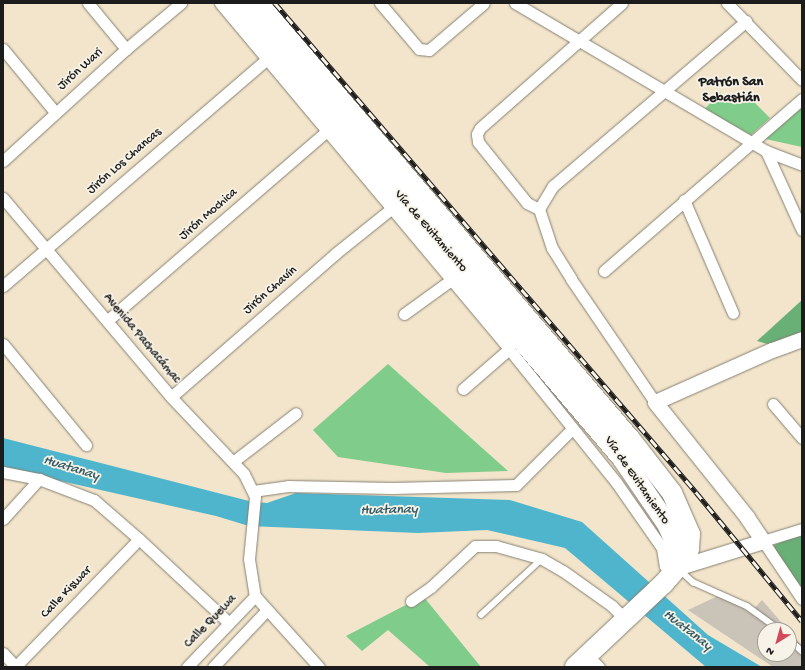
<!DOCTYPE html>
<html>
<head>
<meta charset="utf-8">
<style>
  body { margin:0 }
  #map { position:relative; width:805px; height:670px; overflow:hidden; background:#f2e5cb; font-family:"Gochi Hand",sans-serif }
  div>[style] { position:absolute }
  .industrial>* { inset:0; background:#c9c3b8 }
  .green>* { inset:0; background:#80cc8a }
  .forest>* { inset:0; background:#68b076 }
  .water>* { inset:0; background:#4fb5cd }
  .roads { filter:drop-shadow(0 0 1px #878074) drop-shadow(0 0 1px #878074) }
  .lane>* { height:5.5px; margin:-2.75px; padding:0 2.75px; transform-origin:2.75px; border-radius:2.75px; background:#fff }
  .street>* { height:11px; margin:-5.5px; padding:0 5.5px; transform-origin:5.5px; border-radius:5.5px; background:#fff }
  .secondary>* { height:15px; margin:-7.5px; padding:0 7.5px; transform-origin:7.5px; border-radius:7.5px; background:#fff }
  .highway>* { height:20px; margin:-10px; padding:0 10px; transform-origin:10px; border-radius:10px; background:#fff }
  .rail>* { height:4.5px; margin-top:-2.25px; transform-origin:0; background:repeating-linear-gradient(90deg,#f7f3e8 0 9px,#1c1c1c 0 18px); box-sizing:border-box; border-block:1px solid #1c1c1c }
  span { translate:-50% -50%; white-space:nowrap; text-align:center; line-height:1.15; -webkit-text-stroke:3.5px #f7f3e8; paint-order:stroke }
  .street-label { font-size:13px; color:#1c1c1c }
  .neighbourhood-label { font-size:14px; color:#1c1c1c; font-weight:700 }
  .water-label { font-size:14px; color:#305963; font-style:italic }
  .frame { position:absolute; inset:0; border:4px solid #1c1c1c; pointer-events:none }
  .north { position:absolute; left:757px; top:622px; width:40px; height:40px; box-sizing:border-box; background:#f7f3e8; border:1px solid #9f9d96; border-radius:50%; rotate:217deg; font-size:11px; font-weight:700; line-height:16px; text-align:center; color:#1c1c1c }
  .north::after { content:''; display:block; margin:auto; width:14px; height:18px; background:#d1495b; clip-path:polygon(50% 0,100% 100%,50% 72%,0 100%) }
</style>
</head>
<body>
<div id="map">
  <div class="industrial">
    <i style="clip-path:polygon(724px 593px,750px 613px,762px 600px,788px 630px,765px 630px,765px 654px,789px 654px,789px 631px,802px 646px,802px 667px,773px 667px,688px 610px)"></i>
  </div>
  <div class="green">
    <i style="clip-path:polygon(743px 91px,770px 118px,751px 135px,704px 110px,720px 92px,731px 103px)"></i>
    <i style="clip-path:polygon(802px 103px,802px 147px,761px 138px)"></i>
    <i style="clip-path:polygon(388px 364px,508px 471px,446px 473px,338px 457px,313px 430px)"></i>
    <i style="clip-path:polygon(423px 596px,481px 667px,430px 667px,388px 630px,362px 651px,346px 636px)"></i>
  </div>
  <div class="forest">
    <i style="clip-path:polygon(802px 300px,802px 334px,775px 346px,757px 341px)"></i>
    <i style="clip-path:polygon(802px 534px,802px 589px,777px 554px,774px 545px)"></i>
  </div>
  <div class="water">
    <i style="clip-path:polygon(3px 438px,253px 502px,267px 503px,296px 493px,510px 500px,582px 522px,708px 635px,762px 667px,706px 667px,565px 548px,487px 530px,418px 533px,249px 526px,216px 516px,3px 468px)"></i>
  </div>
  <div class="roads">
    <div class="lane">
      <i style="left:680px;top:570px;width:18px;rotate:43deg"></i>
      <i style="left:693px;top:582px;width:59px;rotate:24deg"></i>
      <i style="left:747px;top:606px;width:41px;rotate:36deg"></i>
      <i style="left:481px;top:615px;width:83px;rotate:-42.6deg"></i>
      <i style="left:789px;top:639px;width:18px;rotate:43deg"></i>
    </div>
    <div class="street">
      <i style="left:88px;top:3px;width:60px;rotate:50.4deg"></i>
      <i style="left:220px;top:3px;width:451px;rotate:50.1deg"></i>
      <i style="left:509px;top:349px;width:171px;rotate:51.2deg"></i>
      <i style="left:616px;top:482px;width:80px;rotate:55.1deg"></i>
      <i style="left:662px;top:548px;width:18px;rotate:81deg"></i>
      <i style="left:665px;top:566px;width:7px;rotate:34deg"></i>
      <i style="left:380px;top:3px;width:60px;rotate:49.7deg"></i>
      <i style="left:419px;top:49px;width:10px;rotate:6deg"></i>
      <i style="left:429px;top:50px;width:72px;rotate:-40.5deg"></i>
      <i style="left:515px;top:3px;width:291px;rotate:30.5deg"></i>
      <i style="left:766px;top:151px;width:39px;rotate:21deg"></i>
      <i style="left:622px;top:3px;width:189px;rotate:138.6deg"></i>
      <i style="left:480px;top:128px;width:7px;rotate:117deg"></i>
      <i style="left:477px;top:134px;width:8px;rotate:83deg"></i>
      <i style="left:478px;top:142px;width:78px;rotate:51.2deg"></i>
      <i style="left:527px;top:203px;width:13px;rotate:27deg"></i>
      <i style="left:539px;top:209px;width:41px;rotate:71.6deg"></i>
      <i style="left:552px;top:248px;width:36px;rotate:58deg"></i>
      <i style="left:571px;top:279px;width:149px;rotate:55.7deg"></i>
      <i style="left:727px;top:3px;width:107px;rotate:45.8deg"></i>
      <i style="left:3px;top:49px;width:82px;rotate:50.5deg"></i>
      <i style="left:766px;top:151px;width:87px;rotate:65.5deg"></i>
      <i style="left:3px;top:161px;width:166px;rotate:-42.3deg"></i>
      <i style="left:126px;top:49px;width:72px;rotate:-39.9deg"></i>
      <i style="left:3px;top:198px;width:260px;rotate:49.8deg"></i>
      <i style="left:171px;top:397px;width:106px;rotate:46.5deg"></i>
      <i style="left:244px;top:474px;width:25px;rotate:64deg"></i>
      <i style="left:255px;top:497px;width:62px;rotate:95.5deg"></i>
      <i style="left:249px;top:559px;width:37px;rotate:81deg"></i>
      <i style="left:255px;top:596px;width:96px;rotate:48deg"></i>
      <i style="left:684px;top:200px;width:123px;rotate:66.6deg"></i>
      <i style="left:539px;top:209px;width:27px;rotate:-59deg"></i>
      <i style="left:553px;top:186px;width:254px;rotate:-40.5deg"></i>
      <i style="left:604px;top:271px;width:262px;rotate:-41deg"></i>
      <i style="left:3px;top:286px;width:347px;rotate:-40.7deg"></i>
      <i style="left:404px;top:314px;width:58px;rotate:-35.9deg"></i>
      <i style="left:108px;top:320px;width:297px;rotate:-40.8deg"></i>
      <i style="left:3px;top:344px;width:131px;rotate:50.6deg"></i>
      <i style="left:463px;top:389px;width:61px;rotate:-41deg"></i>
      <i style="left:171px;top:397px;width:219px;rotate:-41.1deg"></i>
      <i style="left:336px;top:253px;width:70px;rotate:-38.7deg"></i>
      <i style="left:773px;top:404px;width:45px;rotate:49.5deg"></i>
      <i style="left:234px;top:461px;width:78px;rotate:-37.7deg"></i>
      <i style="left:3px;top:472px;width:37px;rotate:11deg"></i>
      <i style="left:39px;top:479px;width:59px;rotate:20.9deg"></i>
      <i style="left:94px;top:500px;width:60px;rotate:40.9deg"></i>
      <i style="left:139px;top:539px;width:123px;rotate:43deg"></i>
      <i style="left:253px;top:491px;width:35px;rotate:-8deg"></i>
      <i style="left:288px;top:486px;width:104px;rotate:1.1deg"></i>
      <i style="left:392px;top:488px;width:124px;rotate:-1.4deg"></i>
      <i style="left:516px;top:485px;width:79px;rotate:-45deg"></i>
      <i style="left:3px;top:519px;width:54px;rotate:-48deg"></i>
      <i style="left:802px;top:529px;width:41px;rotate:162.9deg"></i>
      <i style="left:763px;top:541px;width:70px;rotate:56.1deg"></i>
      <i style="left:411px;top:601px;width:24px;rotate:-35deg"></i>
      <i style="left:431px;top:587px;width:60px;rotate:-43deg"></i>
      <i style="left:475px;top:546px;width:21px"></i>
      <i style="left:496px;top:546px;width:48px;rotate:15.8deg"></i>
      <i style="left:542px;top:559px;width:24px;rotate:30deg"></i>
      <i style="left:563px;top:571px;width:60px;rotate:35.5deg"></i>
      <i style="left:612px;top:606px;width:18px;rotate:45deg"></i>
      <i style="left:3px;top:653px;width:19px;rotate:47deg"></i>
      <i style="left:587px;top:655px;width:17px;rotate:45deg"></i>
      <i style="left:15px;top:667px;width:178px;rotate:-45.9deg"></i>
      <i style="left:187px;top:667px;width:98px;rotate:-46.2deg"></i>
      <i style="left:213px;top:667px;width:77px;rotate:-46.6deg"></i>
    </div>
    <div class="secondary">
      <i style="left:676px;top:568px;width:91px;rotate:-17.2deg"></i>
      <i style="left:763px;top:541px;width:29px;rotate:-124deg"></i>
      <i style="left:747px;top:517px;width:147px;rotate:-128.7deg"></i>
      <i style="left:655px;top:402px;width:128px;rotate:-24deg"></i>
      <i style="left:772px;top:350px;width:32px;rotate:-20deg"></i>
    </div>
    <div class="highway">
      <i style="left:235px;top:3px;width:597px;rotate:49.62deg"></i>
      <i style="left:622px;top:458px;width:80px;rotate:55.7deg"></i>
      <i style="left:667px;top:524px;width:24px;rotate:66deg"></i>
      <i style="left:677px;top:546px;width:8px;rotate:83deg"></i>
      <i style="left:678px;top:554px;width:14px;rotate:115deg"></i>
      <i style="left:258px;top:3px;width:573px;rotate:49.53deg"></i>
      <i style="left:630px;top:439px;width:68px;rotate:52.1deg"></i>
      <i style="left:672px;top:493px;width:45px;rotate:66.3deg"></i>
      <i style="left:690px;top:534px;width:15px;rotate:94deg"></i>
      <i style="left:689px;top:549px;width:11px;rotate:112deg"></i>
      <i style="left:685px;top:559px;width:33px;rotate:131deg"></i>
      <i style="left:663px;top:584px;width:121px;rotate:136.7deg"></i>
    </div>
  </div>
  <div class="rail">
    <i style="left:275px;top:3px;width:645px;rotate:49.27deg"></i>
    <i style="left:696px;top:492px;width:167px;rotate:50.6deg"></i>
  </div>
  <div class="street-label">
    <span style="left:81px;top:70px;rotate:-42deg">Jirón Wari</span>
    <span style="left:125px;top:162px;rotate:-41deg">Jirón Los Chancas</span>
    <span style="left:209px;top:215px;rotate:-41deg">Jirón Mochica</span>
    <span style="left:430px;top:232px;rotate:49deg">Vía de Evitamiento</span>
    <span style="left:271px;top:291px;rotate:-41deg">Jirón Chavín</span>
    <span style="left:141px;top:339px;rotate:50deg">Avenida Pachacámac</span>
    <span style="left:636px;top:481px;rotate:55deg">Vía de Evitamiento</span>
    <span style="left:67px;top:593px;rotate:-46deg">Calle Kiswar</span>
    <span style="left:211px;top:622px;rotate:-46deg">Calle Quewa</span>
  </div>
  <div class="neighbourhood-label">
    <span style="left:731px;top:91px">Patrón San<br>Sebastián</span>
  </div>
  <div class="water-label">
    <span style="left:71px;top:469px;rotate:17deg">Huatanay</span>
    <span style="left:389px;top:511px;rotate:-1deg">Huatanay</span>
    <span style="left:687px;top:631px;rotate:38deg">Huatanay</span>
  </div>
  <div class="frame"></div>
  <div class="north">N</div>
</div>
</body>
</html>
